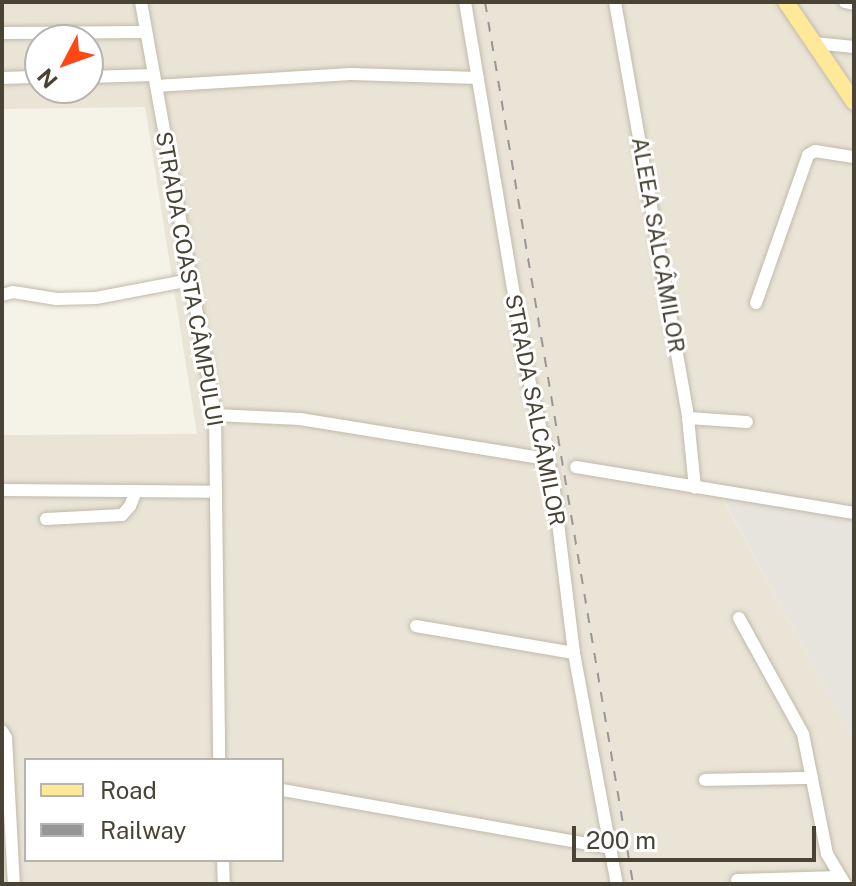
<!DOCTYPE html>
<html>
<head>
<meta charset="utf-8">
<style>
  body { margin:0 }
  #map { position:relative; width:856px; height:886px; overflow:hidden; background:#f5f2e8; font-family:"Public Sans",sans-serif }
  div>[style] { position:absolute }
  .residential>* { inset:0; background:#e9e4d6 }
  .industrial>* { inset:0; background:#e7e3dd }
  .roads { filter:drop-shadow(0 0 2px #c1baaa) drop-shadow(0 0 2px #c1baaa) }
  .minor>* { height:12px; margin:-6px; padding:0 6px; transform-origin:6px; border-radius:6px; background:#fff }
  .major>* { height:16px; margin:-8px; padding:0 8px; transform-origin:8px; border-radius:8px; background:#ffe897 }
  .rail>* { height:2px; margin-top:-1px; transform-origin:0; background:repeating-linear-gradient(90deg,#979797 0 10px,transparent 0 20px) }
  span { translate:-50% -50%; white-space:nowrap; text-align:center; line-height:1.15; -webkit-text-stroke:6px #fff; paint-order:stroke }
  .street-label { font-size:22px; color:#494336 }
  .frame { position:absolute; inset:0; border:4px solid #494336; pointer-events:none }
  .legend { position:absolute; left:24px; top:758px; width:260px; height:104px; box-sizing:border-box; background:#fff; border:2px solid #b6b4af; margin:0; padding:10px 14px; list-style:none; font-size:24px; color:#494336 }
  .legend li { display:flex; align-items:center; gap:16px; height:40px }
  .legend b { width:40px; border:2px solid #b6b4af }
  .north { position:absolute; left:24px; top:24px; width:80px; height:80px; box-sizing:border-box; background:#fff; border:2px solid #b6b4af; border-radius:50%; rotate:229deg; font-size:22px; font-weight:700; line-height:32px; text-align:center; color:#494336 }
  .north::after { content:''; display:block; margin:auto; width:28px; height:36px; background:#ff4815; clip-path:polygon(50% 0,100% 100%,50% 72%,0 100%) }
  .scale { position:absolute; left:572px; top:826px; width:244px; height:36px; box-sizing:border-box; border:4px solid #494336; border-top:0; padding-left:10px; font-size:24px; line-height:28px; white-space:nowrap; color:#494336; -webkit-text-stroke:6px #fff; paint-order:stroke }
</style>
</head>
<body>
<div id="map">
  <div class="residential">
    <i style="clip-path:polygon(evenodd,2px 2px,854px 2px,854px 508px,717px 488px,854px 741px,854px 884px,2px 884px,2px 435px,197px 434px,145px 107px,2px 109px,2px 2px,40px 40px,88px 40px,88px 88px,40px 88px,40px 40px,2px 2px,26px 760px,282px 760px,282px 860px,26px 860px,26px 760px)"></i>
  </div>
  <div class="industrial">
    <i style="clip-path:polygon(717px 487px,854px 508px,854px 741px)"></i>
  </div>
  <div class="roads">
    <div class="minor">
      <i style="left:141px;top:2px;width:420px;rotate:79.8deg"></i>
      <i style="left:215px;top:415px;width:345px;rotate:89.3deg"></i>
      <i style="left:465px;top:2px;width:369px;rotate:80.5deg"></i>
      <i style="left:526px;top:366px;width:119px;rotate:76.9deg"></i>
      <i style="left:553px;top:482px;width:172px;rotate:83deg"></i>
      <i style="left:574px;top:653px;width:235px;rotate:79.5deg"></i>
      <i style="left:615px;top:2px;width:422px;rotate:80deg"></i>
      <i style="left:688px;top:418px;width:70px;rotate:84.3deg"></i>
      <i style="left:845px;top:2px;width:9px;rotate:13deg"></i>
      <i style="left:2px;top:33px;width:144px;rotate:-0.4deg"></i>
      <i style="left:814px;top:43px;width:40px;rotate:5.7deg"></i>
      <i style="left:88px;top:77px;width:66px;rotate:-1.7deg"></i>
      <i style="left:2px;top:78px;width:38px;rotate:-2deg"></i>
      <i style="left:156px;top:86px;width:195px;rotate:-3.5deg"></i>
      <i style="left:351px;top:74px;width:127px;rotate:1.8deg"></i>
      <i style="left:2px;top:295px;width:11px;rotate:-15deg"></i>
      <i style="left:13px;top:292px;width:44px;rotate:9.2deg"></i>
      <i style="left:56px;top:299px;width:40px;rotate:-1.4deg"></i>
      <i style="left:96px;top:298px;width:96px;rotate:-10.8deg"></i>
      <i style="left:756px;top:303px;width:157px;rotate:-70.6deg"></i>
      <i style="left:808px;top:155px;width:8px;rotate:-30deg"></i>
      <i style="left:815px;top:151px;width:39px;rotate:9deg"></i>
      <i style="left:215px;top:415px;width:85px;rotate:2.7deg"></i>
      <i style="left:300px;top:419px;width:250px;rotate:9.2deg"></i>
      <i style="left:688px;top:418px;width:59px;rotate:3.9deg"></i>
      <i style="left:576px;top:467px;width:282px;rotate:9.4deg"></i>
      <i style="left:2px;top:490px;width:214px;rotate:0.5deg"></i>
      <i style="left:46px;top:519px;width:76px;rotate:-3deg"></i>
      <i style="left:122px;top:515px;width:12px;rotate:-48deg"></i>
      <i style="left:130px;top:506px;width:16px;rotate:-68deg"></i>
      <i style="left:739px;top:618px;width:132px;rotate:61.1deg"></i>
      <i style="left:803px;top:734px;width:122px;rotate:78.7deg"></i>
      <i style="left:827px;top:854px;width:35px;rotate:59deg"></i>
      <i style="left:416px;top:626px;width:160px;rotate:9.7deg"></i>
      <i style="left:2px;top:731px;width:8px;rotate:60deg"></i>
      <i style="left:6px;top:738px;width:146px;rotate:86.9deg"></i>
      <i style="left:705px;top:780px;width:107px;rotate:-1.1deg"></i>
      <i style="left:282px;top:790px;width:333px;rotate:10deg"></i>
      <i style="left:223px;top:860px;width:24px;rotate:88deg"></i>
      <i style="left:737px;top:880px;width:103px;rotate:-1.7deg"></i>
    </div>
    <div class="major">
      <i style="left:786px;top:2px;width:121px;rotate:55.8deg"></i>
    </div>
  </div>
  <div class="rail">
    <i style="left:485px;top:2px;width:894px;rotate:80.47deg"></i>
  </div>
  <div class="street-label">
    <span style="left:658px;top:245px;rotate:80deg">ALEEA SALCÂMILOR</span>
    <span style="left:189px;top:279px;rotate:80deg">STRADA COASTA CÂMPULUI</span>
    <span style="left:535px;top:410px;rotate:79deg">STRADA SALCÂMILOR</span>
  </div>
  <div class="frame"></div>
  <ul class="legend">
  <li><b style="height:10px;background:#ffe897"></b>Road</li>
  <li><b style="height:10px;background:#979797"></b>Railway</li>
  </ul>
  <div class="north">N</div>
  <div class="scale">200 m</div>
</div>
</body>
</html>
